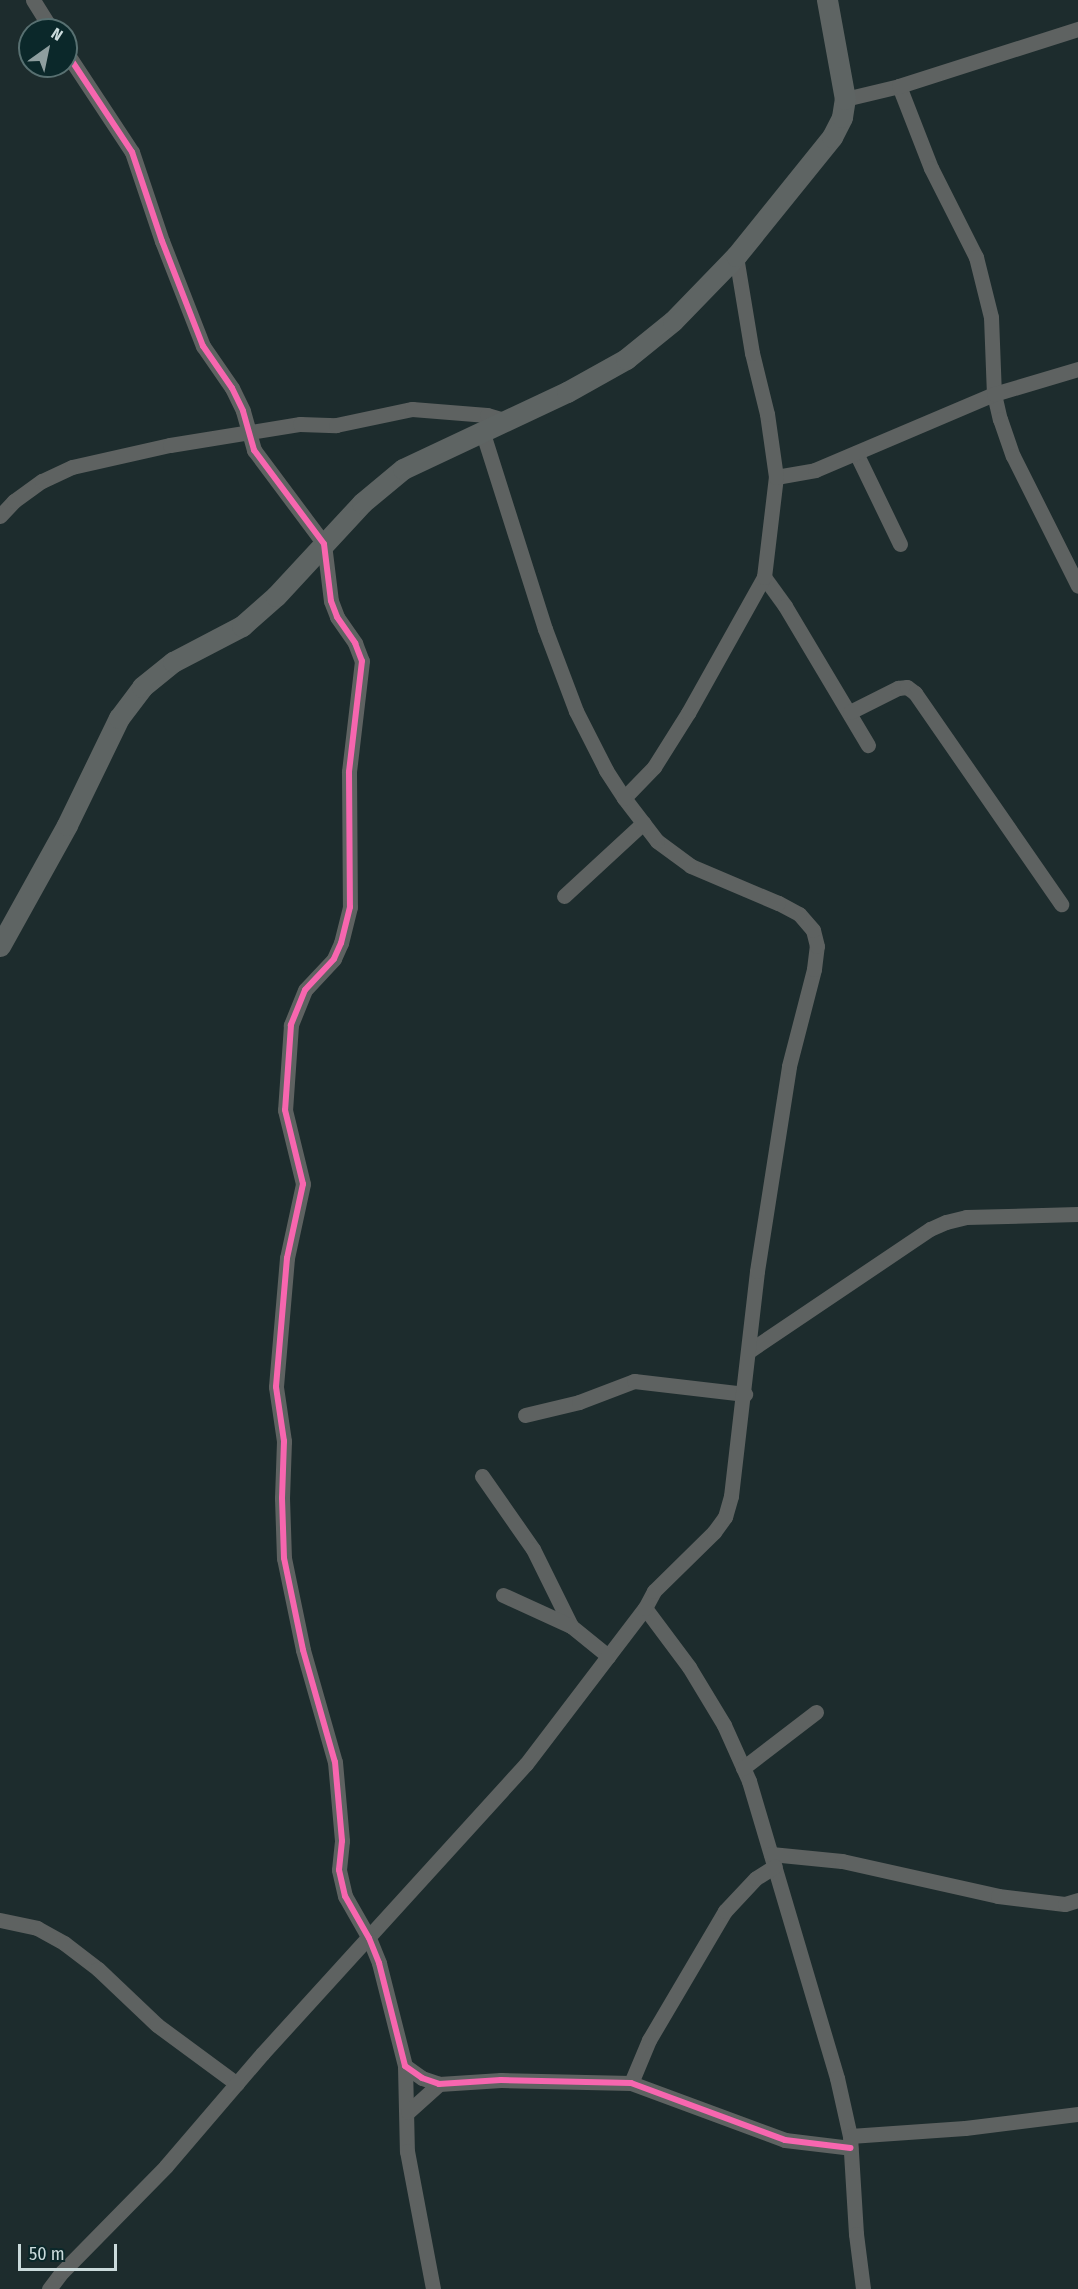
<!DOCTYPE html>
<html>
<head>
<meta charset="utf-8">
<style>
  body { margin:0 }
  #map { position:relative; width:1078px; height:2289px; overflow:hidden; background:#1d2c2d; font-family:"Fira Sans Condensed",sans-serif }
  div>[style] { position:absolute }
  .street>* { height:15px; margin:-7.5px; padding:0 7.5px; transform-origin:7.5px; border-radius:7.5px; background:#5e6261 }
  .secondary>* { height:21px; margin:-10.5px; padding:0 10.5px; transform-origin:10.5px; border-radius:10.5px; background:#5e6463 }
  .cycleway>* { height:6px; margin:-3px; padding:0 3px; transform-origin:3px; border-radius:3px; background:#f766af }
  span { translate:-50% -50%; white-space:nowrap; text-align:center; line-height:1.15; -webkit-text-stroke:5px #0b282a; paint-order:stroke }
  .north { position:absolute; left:18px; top:18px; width:60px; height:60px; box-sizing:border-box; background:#0b282a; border:2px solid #587071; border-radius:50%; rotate:33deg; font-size:16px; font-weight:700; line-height:24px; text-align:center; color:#cbdbdc }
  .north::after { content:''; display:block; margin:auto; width:21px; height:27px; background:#8e9e9f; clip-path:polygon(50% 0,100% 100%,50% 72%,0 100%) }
  .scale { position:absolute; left:18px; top:2244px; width:99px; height:27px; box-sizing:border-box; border:3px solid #cbdbdc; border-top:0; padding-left:8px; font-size:18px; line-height:21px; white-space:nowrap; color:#cbdbdc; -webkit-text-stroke:4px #0b282a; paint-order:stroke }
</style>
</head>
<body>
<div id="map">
  <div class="street">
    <i style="left:33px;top:0;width:36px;rotate:58deg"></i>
    <i style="left:66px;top:52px;width:120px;rotate:56.6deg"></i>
    <i style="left:132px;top:152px;width:94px;rotate:71.4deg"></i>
    <i style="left:162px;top:241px;width:113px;rotate:68.7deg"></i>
    <i style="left:203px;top:346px;width:51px;rotate:55.4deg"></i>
    <i style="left:232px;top:388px;width:25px;rotate:64deg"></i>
    <i style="left:243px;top:411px;width:41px;rotate:74.2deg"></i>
    <i style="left:254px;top:450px;width:117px;rotate:53.3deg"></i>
    <i style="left:324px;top:544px;width:57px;rotate:83deg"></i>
    <i style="left:331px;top:601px;width:17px;rotate:69deg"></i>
    <i style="left:337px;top:617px;width:32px;rotate:55deg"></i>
    <i style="left:355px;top:643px;width:19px;rotate:69deg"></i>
    <i style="left:362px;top:661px;width:112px;rotate:96.7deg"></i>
    <i style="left:349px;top:772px;width:135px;rotate:89.6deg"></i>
    <i style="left:350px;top:907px;width:37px;rotate:104deg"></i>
    <i style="left:341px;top:943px;width:17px;rotate:114deg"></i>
    <i style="left:334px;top:959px;width:42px;rotate:133.1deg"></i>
    <i style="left:305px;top:990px;width:38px;rotate:112deg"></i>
    <i style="left:291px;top:1025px;width:85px;rotate:94deg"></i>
    <i style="left:285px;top:1110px;width:76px;rotate:76.3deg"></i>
    <i style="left:303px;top:1184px;width:76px;rotate:102.2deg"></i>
    <i style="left:287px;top:1258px;width:129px;rotate:94.9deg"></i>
    <i style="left:276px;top:1387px;width:55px;rotate:81.6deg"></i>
    <i style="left:284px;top:1441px;width:57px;rotate:92deg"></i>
    <i style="left:282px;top:1498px;width:60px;rotate:88.1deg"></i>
    <i style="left:284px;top:1558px;width:94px;rotate:78.3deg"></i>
    <i style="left:303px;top:1650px;width:116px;rotate:74.1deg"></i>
    <i style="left:335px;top:1762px;width:79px;rotate:84.9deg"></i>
    <i style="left:342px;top:1841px;width:29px;rotate:96deg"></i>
    <i style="left:339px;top:1870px;width:27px;rotate:77deg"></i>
    <i style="left:345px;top:1896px;width:48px;rotate:60.3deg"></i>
    <i style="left:369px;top:1938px;width:27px;rotate:68deg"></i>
    <i style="left:379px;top:1963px;width:106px;rotate:75.8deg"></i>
    <i style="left:405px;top:2066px;width:21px;rotate:35deg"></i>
    <i style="left:422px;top:2078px;width:18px;rotate:19deg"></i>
    <i style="left:439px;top:2084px;width:62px;rotate:-3.7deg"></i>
    <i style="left:501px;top:2080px;width:130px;rotate:1.3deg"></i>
    <i style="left:631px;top:2083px;width:164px;rotate:20.3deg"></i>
    <i style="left:785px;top:2140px;width:66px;rotate:6.9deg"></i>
    <i style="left:899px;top:86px;width:88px;rotate:68.7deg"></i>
    <i style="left:931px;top:168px;width:100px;rotate:63.2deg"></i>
    <i style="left:976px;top:257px;width:62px;rotate:76deg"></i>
    <i style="left:991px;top:317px;width:77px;rotate:87.8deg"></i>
    <i style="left:994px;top:394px;width:26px;rotate:77deg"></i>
    <i style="left:1000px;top:419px;width:39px;rotate:71deg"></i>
    <i style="left:1013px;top:456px;width:145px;rotate:63.4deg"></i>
    <i style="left:845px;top:99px;width:56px;rotate:-13.5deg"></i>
    <i style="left:899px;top:86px;width:188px;rotate:-17.7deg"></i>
    <i style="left:856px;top:453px;width:101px;rotate:64.2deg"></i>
    <i style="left:776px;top:477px;width:40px;rotate:-10deg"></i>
    <i style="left:815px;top:470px;width:194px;rotate:-23deg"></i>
    <i style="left:994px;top:394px;width:88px;rotate:-16.6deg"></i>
    <i style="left:0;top:516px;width:21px;rotate:-47deg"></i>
    <i style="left:14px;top:501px;width:34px;rotate:-36deg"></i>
    <i style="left:42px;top:481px;width:33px;rotate:-25deg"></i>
    <i style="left:72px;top:467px;width:100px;rotate:-12.7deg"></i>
    <i style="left:170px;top:445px;width:132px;rotate:-9.2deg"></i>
    <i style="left:300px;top:424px;width:36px;rotate:2deg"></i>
    <i style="left:336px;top:425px;width:78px;rotate:-11.9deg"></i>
    <i style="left:412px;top:409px;width:75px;rotate:4.6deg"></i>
    <i style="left:487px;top:415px;width:22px;rotate:16deg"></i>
    <i style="left:764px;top:577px;width:36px;rotate:54deg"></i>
    <i style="left:785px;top:606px;width:162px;rotate:59.2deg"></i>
    <i style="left:850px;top:712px;width:54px;rotate:-26.6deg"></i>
    <i style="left:898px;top:688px;width:9px;rotate:-6deg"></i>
    <i style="left:907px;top:687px;width:10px;rotate:37deg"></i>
    <i style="left:915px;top:693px;width:257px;rotate:55.3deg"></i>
    <i style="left:624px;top:798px;width:43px;rotate:-45.9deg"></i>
    <i style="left:654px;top:767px;width:64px;rotate:-57.8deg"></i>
    <i style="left:688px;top:713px;width:156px;rotate:-60.8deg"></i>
    <i style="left:764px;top:577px;width:101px;rotate:-83.2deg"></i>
    <i style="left:776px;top:477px;width:64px;rotate:-98.1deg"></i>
    <i style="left:767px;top:414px;width:63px;rotate:-103.8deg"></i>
    <i style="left:752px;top:353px;width:98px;rotate:-99.4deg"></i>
    <i style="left:564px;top:896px;width:108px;rotate:-42.7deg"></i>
    <i style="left:749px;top:1351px;width:218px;rotate:-34deg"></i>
    <i style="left:930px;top:1229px;width:17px;rotate:-24deg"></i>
    <i style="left:946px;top:1222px;width:21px;rotate:-14deg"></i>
    <i style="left:966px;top:1217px;width:112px;rotate:-1.5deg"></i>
    <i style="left:525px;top:1415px;width:56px;rotate:-13.5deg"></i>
    <i style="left:579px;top:1402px;width:59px;rotate:-20.9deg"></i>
    <i style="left:634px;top:1381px;width:112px;rotate:6.7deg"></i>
    <i style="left:482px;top:1476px;width:89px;rotate:55.1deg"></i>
    <i style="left:533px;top:1549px;width:86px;rotate:63.7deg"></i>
    <i style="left:571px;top:1626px;width:48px;rotate:39deg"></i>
    <i style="left:503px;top:1595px;width:75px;rotate:24.5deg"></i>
    <i style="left:645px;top:1608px;width:74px;rotate:53.3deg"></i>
    <i style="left:689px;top:1667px;width:68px;rotate:58.9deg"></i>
    <i style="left:724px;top:1725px;width:61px;rotate:65.9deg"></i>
    <i style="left:749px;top:1781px;width:310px;rotate:73.5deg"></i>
    <i style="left:837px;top:2078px;width:59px;rotate:77.4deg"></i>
    <i style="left:850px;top:2136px;width:98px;rotate:86.5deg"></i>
    <i style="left:856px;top:2234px;width:55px;rotate:82.7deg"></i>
    <i style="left:743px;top:1768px;width:92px;rotate:-37.5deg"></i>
    <i style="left:771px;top:1854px;width:71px;rotate:5.6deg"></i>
    <i style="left:842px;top:1861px;width:160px;rotate:12.6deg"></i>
    <i style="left:998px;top:1896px;width:67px;rotate:6.8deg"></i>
    <i style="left:1065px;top:1904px;width:14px;rotate:-17deg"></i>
    <i style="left:0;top:1920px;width:38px;rotate:12deg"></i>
    <i style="left:37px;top:1928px;width:31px;rotate:29deg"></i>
    <i style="left:64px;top:1943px;width:43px;rotate:37.4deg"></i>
    <i style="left:98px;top:1969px;width:81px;rotate:43.5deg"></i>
    <i style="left:157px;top:2025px;width:99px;rotate:36.4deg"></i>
    <i style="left:405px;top:2066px;width:85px;rotate:88.7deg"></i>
    <i style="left:407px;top:2151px;width:140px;rotate:79.3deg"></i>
    <i style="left:631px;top:2083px;width:47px;rotate:-67.3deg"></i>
    <i style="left:649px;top:2040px;width:150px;rotate:-59.5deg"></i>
    <i style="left:725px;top:1911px;width:45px;rotate:-46.8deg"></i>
    <i style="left:756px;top:1878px;width:22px;rotate:-32deg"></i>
    <i style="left:408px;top:2112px;width:42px;rotate:-42.1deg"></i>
    <i style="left:850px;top:2136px;width:115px;rotate:-4deg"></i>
    <i style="left:965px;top:2128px;width:114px;rotate:-7.1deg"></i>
    <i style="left:49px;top:2289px;width:21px;rotate:-53deg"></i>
    <i style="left:62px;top:2272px;width:148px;rotate:-45.5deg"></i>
    <i style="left:166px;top:2166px;width:148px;rotate:-49.4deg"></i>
    <i style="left:262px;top:2054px;width:392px;rotate:-47.7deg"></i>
    <i style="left:526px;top:1764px;width:196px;rotate:-52.7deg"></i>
    <i style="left:645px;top:1608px;width:19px;rotate:-62deg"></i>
    <i style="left:654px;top:1591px;width:84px;rotate:-44.5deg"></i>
    <i style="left:714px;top:1532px;width:19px;rotate:-54deg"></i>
    <i style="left:725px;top:1517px;width:22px;rotate:-74deg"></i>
    <i style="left:731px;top:1496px;width:226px;rotate:-83.4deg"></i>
    <i style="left:757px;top:1271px;width:207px;rotate:-81.1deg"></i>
    <i style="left:789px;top:1066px;width:100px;rotate:-75.5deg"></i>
    <i style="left:814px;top:969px;width:23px;rotate:-83deg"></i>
    <i style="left:817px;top:946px;width:16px;rotate:-104deg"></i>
    <i style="left:813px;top:930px;width:21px;rotate:-131deg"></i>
    <i style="left:799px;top:914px;width:24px;rotate:-152deg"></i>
    <i style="left:778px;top:903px;width:95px;rotate:-157deg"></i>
    <i style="left:691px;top:866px;width:42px;rotate:-143.7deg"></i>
    <i style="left:657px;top:841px;width:54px;rotate:-127.5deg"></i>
    <i style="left:624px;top:798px;width:33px;rotate:-123deg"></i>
    <i style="left:606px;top:770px;width:66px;rotate:-117deg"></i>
    <i style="left:576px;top:711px;width:88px;rotate:-110.7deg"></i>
    <i style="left:545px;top:629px;width:206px;rotate:-107.6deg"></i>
  </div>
  <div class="secondary">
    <i style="left:0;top:946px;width:138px;rotate:-61deg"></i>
    <i style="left:67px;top:825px;width:119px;rotate:-64.1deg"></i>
    <i style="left:119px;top:718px;width:39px;rotate:-53deg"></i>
    <i style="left:142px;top:687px;width:40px;rotate:-39deg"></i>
    <i style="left:173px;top:662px;width:78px;rotate:-27.6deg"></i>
    <i style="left:242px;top:626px;width:45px;rotate:-41.4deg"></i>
    <i style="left:276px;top:596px;width:127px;rotate:-47.2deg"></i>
    <i style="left:362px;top:503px;width:53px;rotate:-39.7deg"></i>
    <i style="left:403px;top:469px;width:181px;rotate:-25.2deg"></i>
    <i style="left:567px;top:392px;width:68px;rotate:-29.2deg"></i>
    <i style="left:626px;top:359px;width:60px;rotate:-39deg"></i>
    <i style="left:673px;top:321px;width:91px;rotate:-45.9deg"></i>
    <i style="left:736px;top:256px;width:153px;rotate:-51.1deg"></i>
    <i style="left:832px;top:137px;width:22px;rotate:-63deg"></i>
    <i style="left:842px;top:117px;width:18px;rotate:-81deg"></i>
    <i style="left:845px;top:99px;width:101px;rotate:-100.3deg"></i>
  </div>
  <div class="cycleway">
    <i style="left:66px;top:52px;width:120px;rotate:56.6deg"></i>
    <i style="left:132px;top:152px;width:94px;rotate:71.4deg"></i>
    <i style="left:162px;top:241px;width:113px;rotate:68.7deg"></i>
    <i style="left:203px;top:346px;width:51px;rotate:55.4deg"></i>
    <i style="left:232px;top:388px;width:25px;rotate:64deg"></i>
    <i style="left:243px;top:411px;width:41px;rotate:74.2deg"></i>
    <i style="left:254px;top:450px;width:117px;rotate:53.3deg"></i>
    <i style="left:324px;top:544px;width:57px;rotate:83deg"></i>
    <i style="left:331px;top:601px;width:17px;rotate:69deg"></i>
    <i style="left:337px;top:617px;width:32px;rotate:55deg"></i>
    <i style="left:355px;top:643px;width:19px;rotate:69deg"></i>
    <i style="left:362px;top:661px;width:112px;rotate:96.7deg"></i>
    <i style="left:349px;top:772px;width:135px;rotate:89.6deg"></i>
    <i style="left:350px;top:907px;width:37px;rotate:104deg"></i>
    <i style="left:341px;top:943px;width:17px;rotate:114deg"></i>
    <i style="left:334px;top:959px;width:42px;rotate:133.1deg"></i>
    <i style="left:305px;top:990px;width:38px;rotate:112deg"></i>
    <i style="left:291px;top:1025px;width:85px;rotate:94deg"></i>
    <i style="left:285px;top:1110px;width:76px;rotate:76.3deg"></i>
    <i style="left:303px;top:1184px;width:76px;rotate:102.2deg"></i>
    <i style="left:287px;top:1258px;width:129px;rotate:94.9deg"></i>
    <i style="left:276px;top:1387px;width:55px;rotate:81.6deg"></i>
    <i style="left:284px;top:1441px;width:57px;rotate:92deg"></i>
    <i style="left:282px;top:1498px;width:60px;rotate:88.1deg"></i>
    <i style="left:284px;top:1558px;width:94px;rotate:78.3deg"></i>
    <i style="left:303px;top:1650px;width:116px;rotate:74.1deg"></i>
    <i style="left:335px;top:1762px;width:79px;rotate:84.9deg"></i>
    <i style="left:342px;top:1841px;width:29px;rotate:96deg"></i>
    <i style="left:339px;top:1870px;width:27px;rotate:77deg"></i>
    <i style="left:345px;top:1896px;width:48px;rotate:60.3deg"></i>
    <i style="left:369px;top:1938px;width:27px;rotate:68deg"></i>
    <i style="left:379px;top:1963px;width:106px;rotate:75.8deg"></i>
    <i style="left:405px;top:2066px;width:21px;rotate:35deg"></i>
    <i style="left:422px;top:2078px;width:18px;rotate:19deg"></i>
    <i style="left:439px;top:2084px;width:62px;rotate:-3.7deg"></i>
    <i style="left:501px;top:2080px;width:130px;rotate:1.3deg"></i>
    <i style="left:631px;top:2083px;width:164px;rotate:20.3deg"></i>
    <i style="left:785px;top:2140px;width:66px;rotate:6.9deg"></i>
  </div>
  <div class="north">N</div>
  <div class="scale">50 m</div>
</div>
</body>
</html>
